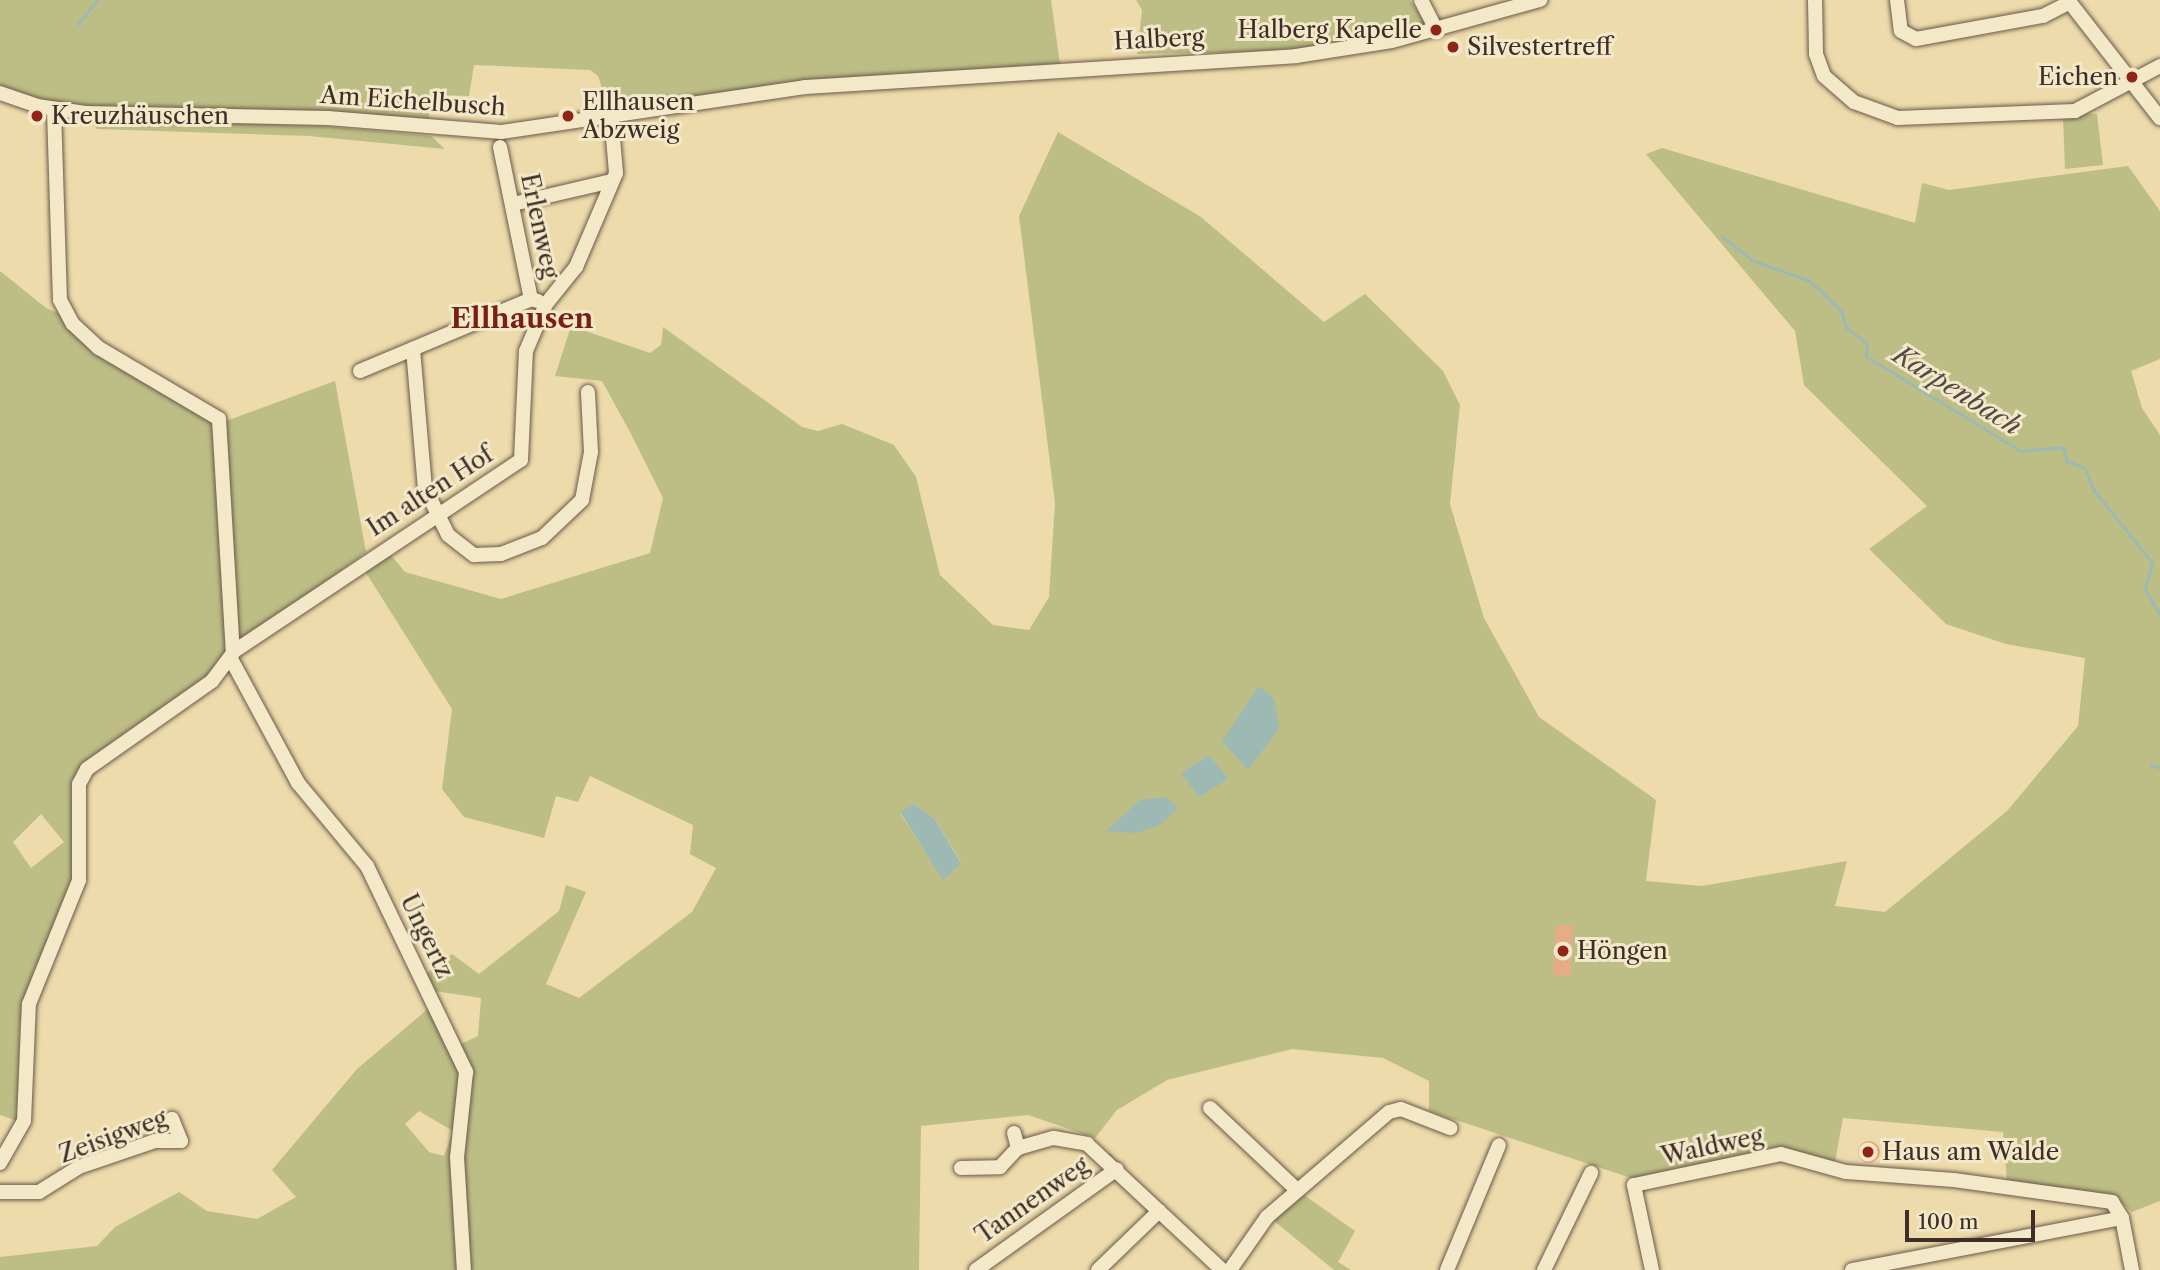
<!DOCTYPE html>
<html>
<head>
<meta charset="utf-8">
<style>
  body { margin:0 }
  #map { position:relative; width:2160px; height:1270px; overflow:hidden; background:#eddbab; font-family:"Libre Caslon Text",serif }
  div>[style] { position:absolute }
  .green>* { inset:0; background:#bdbe86 }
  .water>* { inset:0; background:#9cb9b3 }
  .stream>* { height:2.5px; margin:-1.25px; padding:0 1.25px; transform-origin:1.25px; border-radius:1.25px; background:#9cb9b3 }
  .building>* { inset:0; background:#e6ac88; transform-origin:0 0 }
  .round { border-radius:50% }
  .roads { filter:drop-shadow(0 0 2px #6a594a) drop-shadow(0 0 2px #6a594a) }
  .minor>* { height:14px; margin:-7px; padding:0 7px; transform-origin:7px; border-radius:7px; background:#f3e8c8 }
  .dots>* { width:19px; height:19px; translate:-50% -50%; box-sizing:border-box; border:4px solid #f3e8c8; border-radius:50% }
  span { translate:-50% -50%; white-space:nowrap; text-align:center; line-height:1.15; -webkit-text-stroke:6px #f3e8c8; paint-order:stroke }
  .poi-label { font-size:24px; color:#3e2e29 }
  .right { translate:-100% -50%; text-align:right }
  .left { translate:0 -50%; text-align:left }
  .street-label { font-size:24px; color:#3e2e29 }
  .water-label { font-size:26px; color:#514a45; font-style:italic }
  .quarter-label { font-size:28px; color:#7a1f14; font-weight:700 }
  .scale { position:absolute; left:1905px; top:1210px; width:130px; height:32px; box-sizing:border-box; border:4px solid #3e2e29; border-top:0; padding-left:9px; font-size:21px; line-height:24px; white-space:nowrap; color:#3e2e29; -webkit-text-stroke:5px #f3e8c8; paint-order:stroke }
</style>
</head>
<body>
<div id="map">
  <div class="green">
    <i style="clip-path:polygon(0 0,1051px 0,1060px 64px,609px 109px,598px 76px,590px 70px,474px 65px,469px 96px,430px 95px,429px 121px,85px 108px,24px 97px,0 85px)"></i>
    <i style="clip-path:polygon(1136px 0,1410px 0,1428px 25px,1296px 51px,1137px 54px,1142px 10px)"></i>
    <i style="clip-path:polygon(2079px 113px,2097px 114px,2103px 165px,2065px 169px,2063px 118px)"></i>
    <i style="clip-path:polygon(89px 118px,323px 126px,431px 136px,445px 149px,309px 136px,97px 129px)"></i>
    <i style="clip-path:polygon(evenodd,1058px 132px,1201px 217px,1324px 322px,1365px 294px,1443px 371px,1460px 405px,1450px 504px,1484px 618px,1539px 717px,1656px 800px,1646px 881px,1702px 886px,1847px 861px,1835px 906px,1885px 912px,2007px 811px,2078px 726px,2085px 658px,2006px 644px,1946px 624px,1869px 549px,1927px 506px,1804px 385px,1795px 331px,1646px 154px,1662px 148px,1915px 223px,1922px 183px,1949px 190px,2128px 166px,2160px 211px,2160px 359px,2131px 371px,2142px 408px,2160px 435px,2160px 1201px,2132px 1212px,2114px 1197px,2007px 1181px,2003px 1132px,1843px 1118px,1835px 1162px,1774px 1147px,1660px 1179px,1637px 1180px,1429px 1111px,1429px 1081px,1383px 1058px,1292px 1049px,1167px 1080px,1117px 1110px,1095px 1138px,1028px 1115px,921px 1126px,919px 1270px,0 1270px,0 1257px,97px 1246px,115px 1227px,179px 1192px,207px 1211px,257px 1219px,296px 1197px,272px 1170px,357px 1069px,429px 1008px,448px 1050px,478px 1036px,481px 998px,434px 991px,426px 974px,452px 954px,479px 974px,559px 911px,566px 885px,586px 892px,546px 984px,579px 998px,692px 912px,716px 868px,690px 854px,693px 825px,590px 776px,578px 802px,556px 796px,544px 838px,464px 817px,442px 789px,452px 709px,363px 568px,390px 554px,405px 572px,501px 599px,650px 553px,663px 498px,630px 432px,602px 381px,555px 376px,571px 326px,650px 353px,661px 345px,663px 327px,802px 427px,818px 431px,842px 424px,894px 445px,916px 477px,940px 575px,993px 625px,1029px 630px,1049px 597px,1055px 503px,1019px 216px,1058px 132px,1259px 687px,1274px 698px,1222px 741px,1240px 720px,1259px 687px,1058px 132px,914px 804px,934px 818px,961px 862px,943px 879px,900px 813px,914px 804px,1058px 132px,419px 1111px,453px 1131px,444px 1156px,429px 1152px,405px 1124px,419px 1111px)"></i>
    <i style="clip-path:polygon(evenodd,0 271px,46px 308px,63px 315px,207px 417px,218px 433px,226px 651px,213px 673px,80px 774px,71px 789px,76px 872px,20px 1021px,17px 1121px,0 1115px,0 271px,41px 814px,64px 842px,31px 868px,13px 842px,41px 814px)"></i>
    <i style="clip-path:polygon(335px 381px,366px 552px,244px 642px,238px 641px,226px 421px)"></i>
    <i style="clip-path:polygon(1297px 1190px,1355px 1231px,1338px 1262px,1351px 1270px,1334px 1270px,1274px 1221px)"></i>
  </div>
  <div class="water">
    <i style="clip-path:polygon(1259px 686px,1274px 698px,1279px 728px,1248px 770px,1222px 741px)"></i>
    <i style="clip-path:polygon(1209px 755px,1228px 779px,1199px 797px,1181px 773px)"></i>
    <i style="clip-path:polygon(1166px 797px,1178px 808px,1161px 824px,1138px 833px,1106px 831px,1140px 800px)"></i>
    <i style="clip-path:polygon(914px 804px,934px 818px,961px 863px,943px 880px,900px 812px)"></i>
  </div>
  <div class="stream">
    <i style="left:78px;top:24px;width:31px;rotate:-52deg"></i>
    <i style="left:1723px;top:237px;width:37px;rotate:38deg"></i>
    <i style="left:1752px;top:260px;width:62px;rotate:19.9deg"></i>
    <i style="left:1810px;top:281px;width:44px;rotate:43.2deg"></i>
    <i style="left:1842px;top:311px;width:16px;rotate:76deg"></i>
    <i style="left:1846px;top:327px;width:28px;rotate:38deg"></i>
    <i style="left:1868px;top:344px;width:12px;rotate:99deg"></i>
    <i style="left:1866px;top:356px;width:182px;rotate:31.5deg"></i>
    <i style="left:2021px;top:451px;width:42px;rotate:-5.4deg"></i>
    <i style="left:2063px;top:447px;width:15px;rotate:74deg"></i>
    <i style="left:2067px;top:461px;width:19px;rotate:21deg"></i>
    <i style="left:2085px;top:468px;width:24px;rotate:68deg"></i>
    <i style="left:2094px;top:490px;width:94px;rotate:51.1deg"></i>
    <i style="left:2153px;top:563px;width:27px;rotate:107deg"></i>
    <i style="left:2145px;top:589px;width:29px;rotate:59deg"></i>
    <i style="left:2151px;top:765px;width:9px;rotate:18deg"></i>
    <i style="left:1109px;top:1154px;width:15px;rotate:48deg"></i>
  </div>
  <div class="building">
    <i style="left:1556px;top:925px;width:17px;height:50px;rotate:3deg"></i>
    <i class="round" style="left:1858px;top:1141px;width:22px;height:22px"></i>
  </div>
  <div class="roads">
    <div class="minor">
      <i style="left:1421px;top:0;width:34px;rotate:63deg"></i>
      <i style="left:1815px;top:0;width:54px;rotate:88.9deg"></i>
      <i style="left:1816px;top:54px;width:23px;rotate:70deg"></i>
      <i style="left:1824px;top:76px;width:40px;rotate:41deg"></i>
      <i style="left:1854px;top:102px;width:47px;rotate:20deg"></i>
      <i style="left:1898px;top:118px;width:177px;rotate:-2.3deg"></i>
      <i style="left:2075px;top:111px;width:96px;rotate:-27.9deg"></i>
      <i style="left:1897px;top:0;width:31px;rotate:83deg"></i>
      <i style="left:1901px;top:31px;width:17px;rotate:28deg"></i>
      <i style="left:1916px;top:39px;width:129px;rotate:-10.3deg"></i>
      <i style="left:2043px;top:16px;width:30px;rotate:-27deg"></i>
      <i style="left:2068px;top:0;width:150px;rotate:52.1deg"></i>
      <i style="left:0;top:93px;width:39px;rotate:19deg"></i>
      <i style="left:37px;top:106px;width:49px;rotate:8.1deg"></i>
      <i style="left:86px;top:113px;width:242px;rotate:1.2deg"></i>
      <i style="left:328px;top:118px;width:174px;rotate:4.6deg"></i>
      <i style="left:501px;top:132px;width:307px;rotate:-8.4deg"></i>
      <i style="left:805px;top:87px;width:492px;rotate:-3.6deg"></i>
      <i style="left:1296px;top:56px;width:97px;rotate:-8.9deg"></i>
      <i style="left:1392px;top:41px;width:154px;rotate:-15.5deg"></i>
      <i style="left:54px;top:110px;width:190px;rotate:88.2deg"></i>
      <i style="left:60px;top:300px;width:27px;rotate:62deg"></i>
      <i style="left:73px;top:324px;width:35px;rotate:43deg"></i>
      <i style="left:99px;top:348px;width:139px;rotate:30.6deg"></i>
      <i style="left:219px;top:419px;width:233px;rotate:86.6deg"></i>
      <i style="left:500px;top:147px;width:155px;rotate:78.5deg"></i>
      <i style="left:531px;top:299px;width:7px;rotate:16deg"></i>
      <i style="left:513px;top:204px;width:102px;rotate:-13.1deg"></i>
      <i style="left:413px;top:349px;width:140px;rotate:85.1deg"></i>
      <i style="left:425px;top:488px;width:52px;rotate:63.9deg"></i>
      <i style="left:448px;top:535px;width:33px;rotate:38deg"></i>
      <i style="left:474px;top:555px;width:27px;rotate:-2deg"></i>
      <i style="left:501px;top:554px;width:44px;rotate:-21.3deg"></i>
      <i style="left:542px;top:538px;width:55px;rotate:-43.5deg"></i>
      <i style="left:582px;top:500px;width:49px;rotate:-79.4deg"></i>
      <i style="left:591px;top:452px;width:60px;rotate:-92.9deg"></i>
      <i style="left:360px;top:371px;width:186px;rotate:-22.8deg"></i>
      <i style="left:233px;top:652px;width:346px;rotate:-33.7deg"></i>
      <i style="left:521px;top:460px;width:109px;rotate:-87.4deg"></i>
      <i style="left:526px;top:351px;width:51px;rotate:-66.9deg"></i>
      <i style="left:546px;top:304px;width:48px;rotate:-51deg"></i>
      <i style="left:576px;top:267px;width:102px;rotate:-66.9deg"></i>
      <i style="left:616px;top:173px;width:58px;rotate:-94.9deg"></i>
      <i style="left:231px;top:659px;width:141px;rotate:61.6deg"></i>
      <i style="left:298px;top:783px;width:108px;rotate:50.3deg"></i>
      <i style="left:367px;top:866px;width:229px;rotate:64.3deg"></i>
      <i style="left:466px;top:1072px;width:85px;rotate:96deg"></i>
      <i style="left:457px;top:1157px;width:113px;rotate:86.5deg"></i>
      <i style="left:1210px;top:1108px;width:120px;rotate:43.3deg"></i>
      <i style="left:1014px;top:1133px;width:16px;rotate:75deg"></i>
      <i style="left:0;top:1163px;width:48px;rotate:-60.3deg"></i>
      <i style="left:24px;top:1121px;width:117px;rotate:-87.6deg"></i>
      <i style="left:29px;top:1004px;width:134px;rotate:-68deg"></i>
      <i style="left:79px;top:880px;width:96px;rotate:-90deg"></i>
      <i style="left:79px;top:784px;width:17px;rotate:-62deg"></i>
      <i style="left:87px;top:769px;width:153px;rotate:-35.1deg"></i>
      <i style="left:212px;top:681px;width:35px;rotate:-53deg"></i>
      <i style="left:961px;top:1168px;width:39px;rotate:-1deg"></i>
      <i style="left:1000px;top:1167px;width:26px;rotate:-47deg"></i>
      <i style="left:1018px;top:1148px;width:37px;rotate:-16deg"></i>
      <i style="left:1054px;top:1138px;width:34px;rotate:10deg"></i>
      <i style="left:1087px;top:1144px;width:185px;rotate:43deg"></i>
      <i style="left:0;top:1192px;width:39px"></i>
      <i style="left:39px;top:1192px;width:47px;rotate:-32deg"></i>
      <i style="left:79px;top:1167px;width:80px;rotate:-18.9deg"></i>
      <i style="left:155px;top:1141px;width:26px"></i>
      <i style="left:181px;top:1141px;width:24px;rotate:-112deg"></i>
      <i style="left:976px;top:1270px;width:173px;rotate:-35.6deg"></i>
      <i style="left:1098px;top:1270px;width:85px;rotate:-44deg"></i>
      <i style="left:1230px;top:1270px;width:65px;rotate:-55.1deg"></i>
      <i style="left:1267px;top:1217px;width:161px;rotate:-40.7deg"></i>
      <i style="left:1389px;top:1112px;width:12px;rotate:-14deg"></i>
      <i style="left:1401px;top:1109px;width:53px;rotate:21.2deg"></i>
      <i style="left:1447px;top:1270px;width:135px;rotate:-67.4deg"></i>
      <i style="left:1544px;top:1270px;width:108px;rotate:-64.1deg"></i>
      <i style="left:1652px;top:1270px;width:87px;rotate:-102deg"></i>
      <i style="left:1634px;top:1185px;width:150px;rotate:-11.9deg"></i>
      <i style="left:1781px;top:1154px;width:67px;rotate:15.5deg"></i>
      <i style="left:1846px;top:1172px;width:108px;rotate:4.2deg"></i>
      <i style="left:1954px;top:1180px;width:160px;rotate:7.9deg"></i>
      <i style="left:2112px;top:1202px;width:19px;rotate:58deg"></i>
      <i style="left:2122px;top:1218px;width:53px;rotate:79.1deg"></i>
      <i style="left:1852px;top:1270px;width:275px;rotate:-10.9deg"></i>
    </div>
  </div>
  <div class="dots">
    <i style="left:1436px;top:30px;background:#8f2418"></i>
    <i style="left:1453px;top:47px;background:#8f2418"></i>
    <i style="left:2132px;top:77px;background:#8f2418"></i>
    <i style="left:37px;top:116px;background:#8f2418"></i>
    <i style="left:568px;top:116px;background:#8f2418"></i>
    <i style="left:1563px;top:951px;background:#8f2418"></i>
    <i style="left:1868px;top:1152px;background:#8f2418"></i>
  </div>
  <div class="poi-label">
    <span class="right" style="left:1422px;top:30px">Halberg Kapelle</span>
    <span class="left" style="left:1467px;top:47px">Silvestertreff</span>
    <span class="right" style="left:2118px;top:77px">Eichen</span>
    <span class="left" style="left:582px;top:116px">Ellhausen<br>Abzweig</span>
    <span class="left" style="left:51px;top:116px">Kreuzhäuschen</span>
    <span class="left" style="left:1577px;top:951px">Höngen</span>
    <span class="left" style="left:1882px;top:1152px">Haus am Walde</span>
  </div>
  <div class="street-label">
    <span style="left:1159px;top:39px;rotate:-3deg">Halberg</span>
    <span style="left:413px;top:101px;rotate:4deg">Am Eichelbusch</span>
    <span style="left:540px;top:226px;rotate:78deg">Erlenweg</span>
    <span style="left:430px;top:491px;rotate:-33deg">Im alten Hof</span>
    <span style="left:427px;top:936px;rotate:64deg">Ungertz</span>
    <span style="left:113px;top:1136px;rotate:-20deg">Zeisigweg</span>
    <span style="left:1712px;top:1146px;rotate:-12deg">Waldweg</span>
    <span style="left:1032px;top:1200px;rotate:-35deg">Tannenweg</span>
  </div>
  <div class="water-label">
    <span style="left:1957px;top:391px;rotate:32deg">Karpenbach</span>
  </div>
  <div class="quarter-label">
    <span style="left:522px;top:318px">Ellhausen</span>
  </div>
  <div class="scale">100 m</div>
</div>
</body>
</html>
